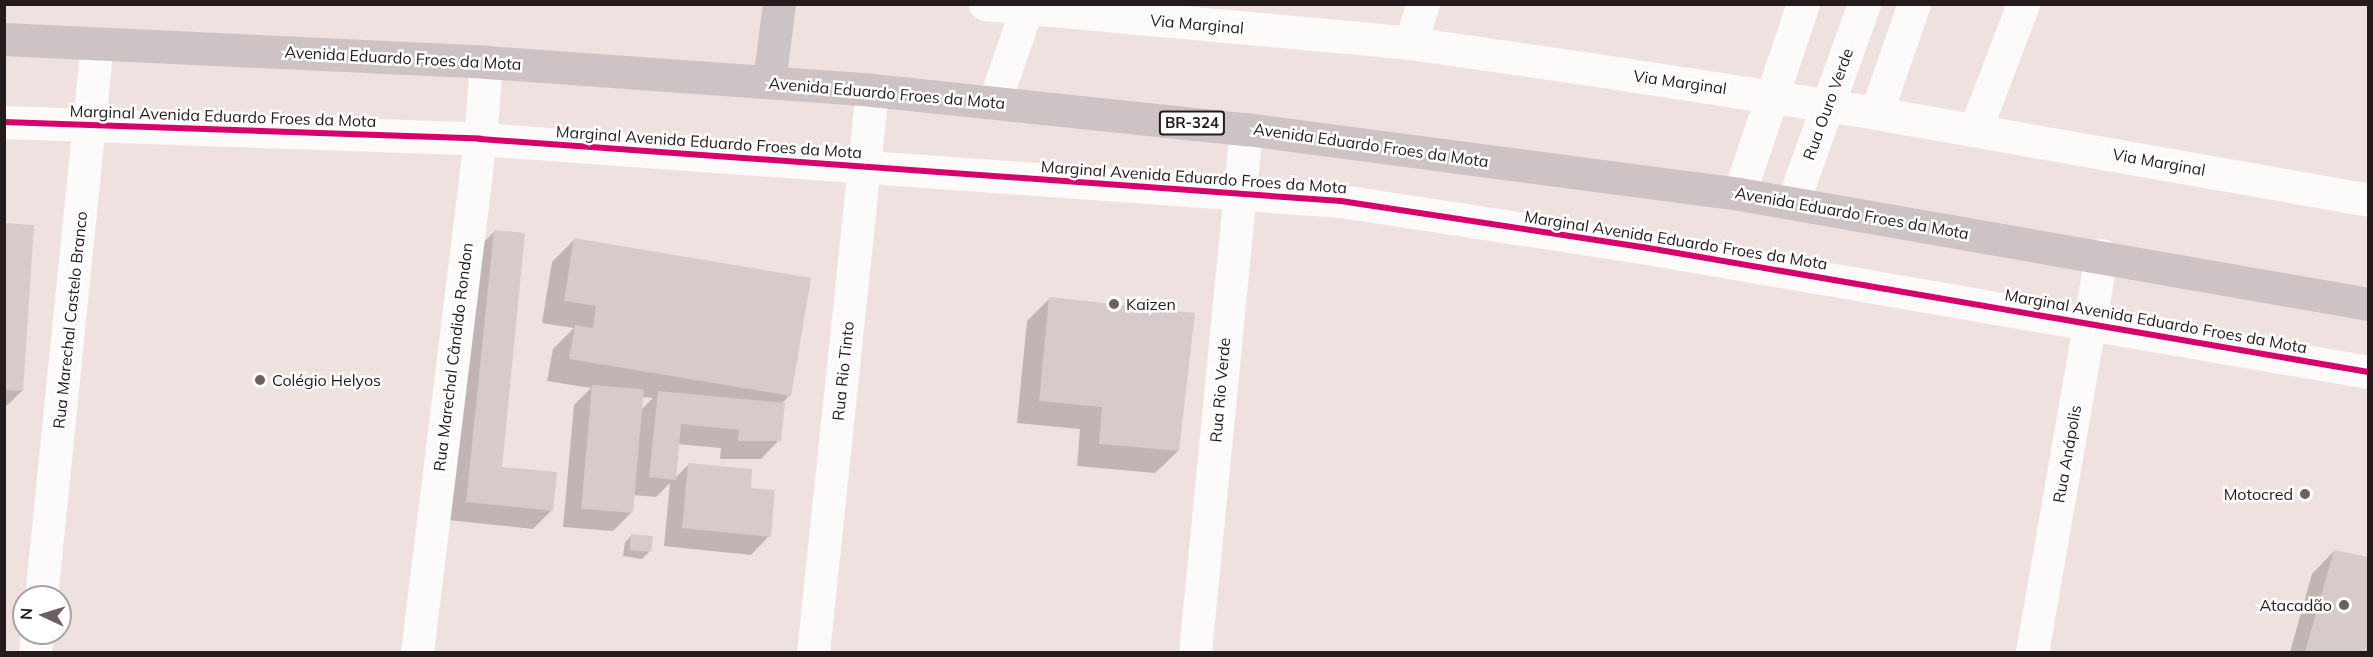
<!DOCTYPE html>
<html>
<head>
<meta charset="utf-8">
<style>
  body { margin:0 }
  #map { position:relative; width:2373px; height:657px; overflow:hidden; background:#f0e1e1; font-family:Mulish,sans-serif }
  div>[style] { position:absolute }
  .shadow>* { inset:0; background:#0003 }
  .building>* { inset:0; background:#d7cacb; transform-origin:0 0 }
  .minor>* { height:33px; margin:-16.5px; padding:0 16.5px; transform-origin:16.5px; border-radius:16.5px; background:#fdfafa }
  .highway>* { height:33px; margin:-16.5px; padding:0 16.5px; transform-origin:16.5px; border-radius:16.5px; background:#cdc3c4 }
  .cycleway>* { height:6px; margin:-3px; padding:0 3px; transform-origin:3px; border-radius:3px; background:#d6006c }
  .dots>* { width:16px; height:16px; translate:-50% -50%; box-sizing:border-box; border:3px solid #fff; border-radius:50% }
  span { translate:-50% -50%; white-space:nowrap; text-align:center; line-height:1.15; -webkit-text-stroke:5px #fff; paint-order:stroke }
  .shield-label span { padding:2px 4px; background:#fff; border:2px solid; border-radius:4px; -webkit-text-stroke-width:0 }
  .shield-label { font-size:15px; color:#251b1c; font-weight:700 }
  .street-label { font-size:16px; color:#251b1c }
  .poi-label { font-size:16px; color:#251b1c }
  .left { translate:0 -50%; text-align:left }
  .right { translate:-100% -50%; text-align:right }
  .frame { position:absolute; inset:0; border:6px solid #251b1c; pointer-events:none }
  .north { position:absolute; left:12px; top:585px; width:60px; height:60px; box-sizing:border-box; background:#fff; border:2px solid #a8a4a4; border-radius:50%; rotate:274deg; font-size:16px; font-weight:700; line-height:24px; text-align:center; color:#251b1c }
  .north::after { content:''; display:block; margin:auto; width:21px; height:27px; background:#6c6061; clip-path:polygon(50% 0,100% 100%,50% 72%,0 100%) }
</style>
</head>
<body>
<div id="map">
  <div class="shadow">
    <i style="clip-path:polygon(4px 224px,22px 391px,4px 408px)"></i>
    <i style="clip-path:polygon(495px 231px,500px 468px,552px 510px,533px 529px,448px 520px,476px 250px)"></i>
    <i style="clip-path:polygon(evenodd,574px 240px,790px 395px,781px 404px,779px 440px,761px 459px,720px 459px,721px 448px,677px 444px,674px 479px,688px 465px,749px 489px,769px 536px,751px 555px,664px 546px,670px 483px,656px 497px,633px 495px,631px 513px,613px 531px,563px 527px,574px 405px,591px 388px,547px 381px,553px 349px,574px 328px,542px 323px,552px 262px,574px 240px,642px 397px,653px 398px,641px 410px,642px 397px)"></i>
    <i style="clip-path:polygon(1050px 298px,1178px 451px,1155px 473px,1077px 466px,1080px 429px,1017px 423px,1027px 321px)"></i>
    <i style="clip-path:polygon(632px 535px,649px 552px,642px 559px,623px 556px,625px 542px)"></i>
    <i style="clip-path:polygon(2334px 551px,2368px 558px,2368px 652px,2290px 652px,2312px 574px)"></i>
  </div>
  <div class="building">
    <i style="clip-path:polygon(4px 223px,34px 225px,23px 391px,4px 390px)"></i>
    <i style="clip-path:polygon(494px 230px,525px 233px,502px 467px,557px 472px,553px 511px,466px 502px)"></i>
    <i style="clip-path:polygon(574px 238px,811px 278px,791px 396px,569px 359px,575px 325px,593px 328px,596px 306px,564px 301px)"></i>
    <i style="clip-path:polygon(1049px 297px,1195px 313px,1179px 451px,1099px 444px,1102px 407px,1039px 401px)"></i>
    <i style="left:592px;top:385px;width:52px;height:124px;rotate:5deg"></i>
    <i style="clip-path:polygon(658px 391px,785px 403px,781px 441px,738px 441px,739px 430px,681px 424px,676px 480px,649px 477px)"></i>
    <i style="clip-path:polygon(688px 463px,752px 469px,751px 488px,775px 490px,771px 537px,682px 528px)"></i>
    <i style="left:631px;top:534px;width:22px;height:16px;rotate:5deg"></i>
    <i style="clip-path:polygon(2334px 550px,2368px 557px,2368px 652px,2305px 652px)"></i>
  </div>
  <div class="minor">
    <i style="left:985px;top:4px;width:427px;rotate:5.2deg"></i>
    <i style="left:1410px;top:43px;width:182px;rotate:8.2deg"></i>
    <i style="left:1590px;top:69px;width:289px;rotate:8.7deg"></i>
    <i style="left:1876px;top:113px;width:500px;rotate:10deg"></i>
    <i style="left:1410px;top:43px;width:41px;rotate:-71.6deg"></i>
    <i style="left:994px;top:103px;width:105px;rotate:-71deg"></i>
    <i style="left:1876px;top:113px;width:115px;rotate:-70.8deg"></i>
    <i style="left:4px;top:122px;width:476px;rotate:2deg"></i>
    <i style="left:480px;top:139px;width:863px;rotate:4.12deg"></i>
    <i style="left:1341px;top:201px;width:304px;rotate:8.7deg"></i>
    <i style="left:1642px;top:247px;width:737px;rotate:9.77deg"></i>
    <i style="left:1975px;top:130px;width:135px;rotate:-69.1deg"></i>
    <i style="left:1739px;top:194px;width:200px;rotate:-71.4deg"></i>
    <i style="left:1792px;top:204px;width:213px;rotate:-70.2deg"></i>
    <i style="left:41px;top:597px;width:557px;rotate:-84.23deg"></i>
    <i style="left:35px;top:652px;width:19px;rotate:-84deg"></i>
    <i style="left:417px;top:652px;width:517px;rotate:-83deg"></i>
    <i style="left:480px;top:139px;width:77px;rotate:-85.5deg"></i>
    <i style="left:813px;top:652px;width:565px;rotate:-84.01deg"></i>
    <i style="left:1195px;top:652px;width:525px;rotate:-84.43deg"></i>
    <i style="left:2032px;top:652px;width:403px;rotate:-80.1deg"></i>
  </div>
  <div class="highway">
    <i style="left:4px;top:39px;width:483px;rotate:2.7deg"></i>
    <i style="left:486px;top:62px;width:387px;rotate:4.1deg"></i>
    <i style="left:872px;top:90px;width:376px;rotate:6deg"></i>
    <i style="left:1246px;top:129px;width:497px;rotate:7.5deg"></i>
    <i style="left:1739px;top:194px;width:639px;rotate:9.92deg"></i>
    <i style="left:769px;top:82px;width:79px;rotate:-82.7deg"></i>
  </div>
  <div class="cycleway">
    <i style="left:4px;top:122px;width:476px;rotate:2deg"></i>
    <i style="left:480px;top:139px;width:863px;rotate:4.12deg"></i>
    <i style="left:1341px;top:201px;width:304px;rotate:8.7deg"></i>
    <i style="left:1642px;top:247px;width:737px;rotate:9.77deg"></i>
  </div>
  <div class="dots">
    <i style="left:1114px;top:304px;background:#6c6061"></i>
    <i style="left:260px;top:380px;background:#6c6061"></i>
    <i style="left:2305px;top:494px;background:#6c6061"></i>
    <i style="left:2344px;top:605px;background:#6c6061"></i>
  </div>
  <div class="shield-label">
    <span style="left:1192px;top:123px">BR-324</span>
  </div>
  <div class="street-label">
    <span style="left:1197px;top:24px;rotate:5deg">Via Marginal</span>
    <span style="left:403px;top:58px;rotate:3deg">Avenida Eduardo Froes da Mota</span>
    <span style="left:1680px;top:82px;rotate:8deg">Via Marginal</span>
    <span style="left:887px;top:93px;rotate:5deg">Avenida Eduardo Froes da Mota</span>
    <span style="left:1828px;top:104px;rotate:-70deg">Rua Ouro Verde</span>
    <span style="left:223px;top:116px;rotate:2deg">Marginal Avenida Eduardo Froes da Mota</span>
    <span style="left:709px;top:142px;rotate:4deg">Marginal Avenida Eduardo Froes da Mota</span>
    <span style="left:1371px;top:145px;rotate:8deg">Avenida Eduardo Froes da Mota</span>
    <span style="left:2159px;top:162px;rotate:10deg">Via Marginal</span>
    <span style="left:1194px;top:177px;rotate:4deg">Marginal Avenida Eduardo Froes da Mota</span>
    <span style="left:1852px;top:213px;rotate:10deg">Avenida Eduardo Froes da Mota</span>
    <span style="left:1676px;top:240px;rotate:9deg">Marginal Avenida Eduardo Froes da Mota</span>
    <span style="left:70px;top:320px;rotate:-84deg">Rua Marechal Castelo Branco</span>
    <span style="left:2156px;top:321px;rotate:10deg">Marginal Avenida Eduardo Froes da Mota</span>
    <span style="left:453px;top:357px;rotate:-83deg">Rua Marechal Cândido Rondon</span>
    <span style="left:843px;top:371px;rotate:-84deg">Rua Rio Tinto</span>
    <span style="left:1220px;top:390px;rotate:-85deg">Rua Rio Verde</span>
    <span style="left:2067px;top:454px;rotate:-80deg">Rua Anápolis</span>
  </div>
  <div class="poi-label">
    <span class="left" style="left:1126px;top:304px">Kaizen</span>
    <span class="left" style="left:272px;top:380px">Colégio Helyos</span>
    <span class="right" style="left:2293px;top:494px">Motocred</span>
    <span class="right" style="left:2332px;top:605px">Atacadão</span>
  </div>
  <div class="frame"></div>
  <div class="north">N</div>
</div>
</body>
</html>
